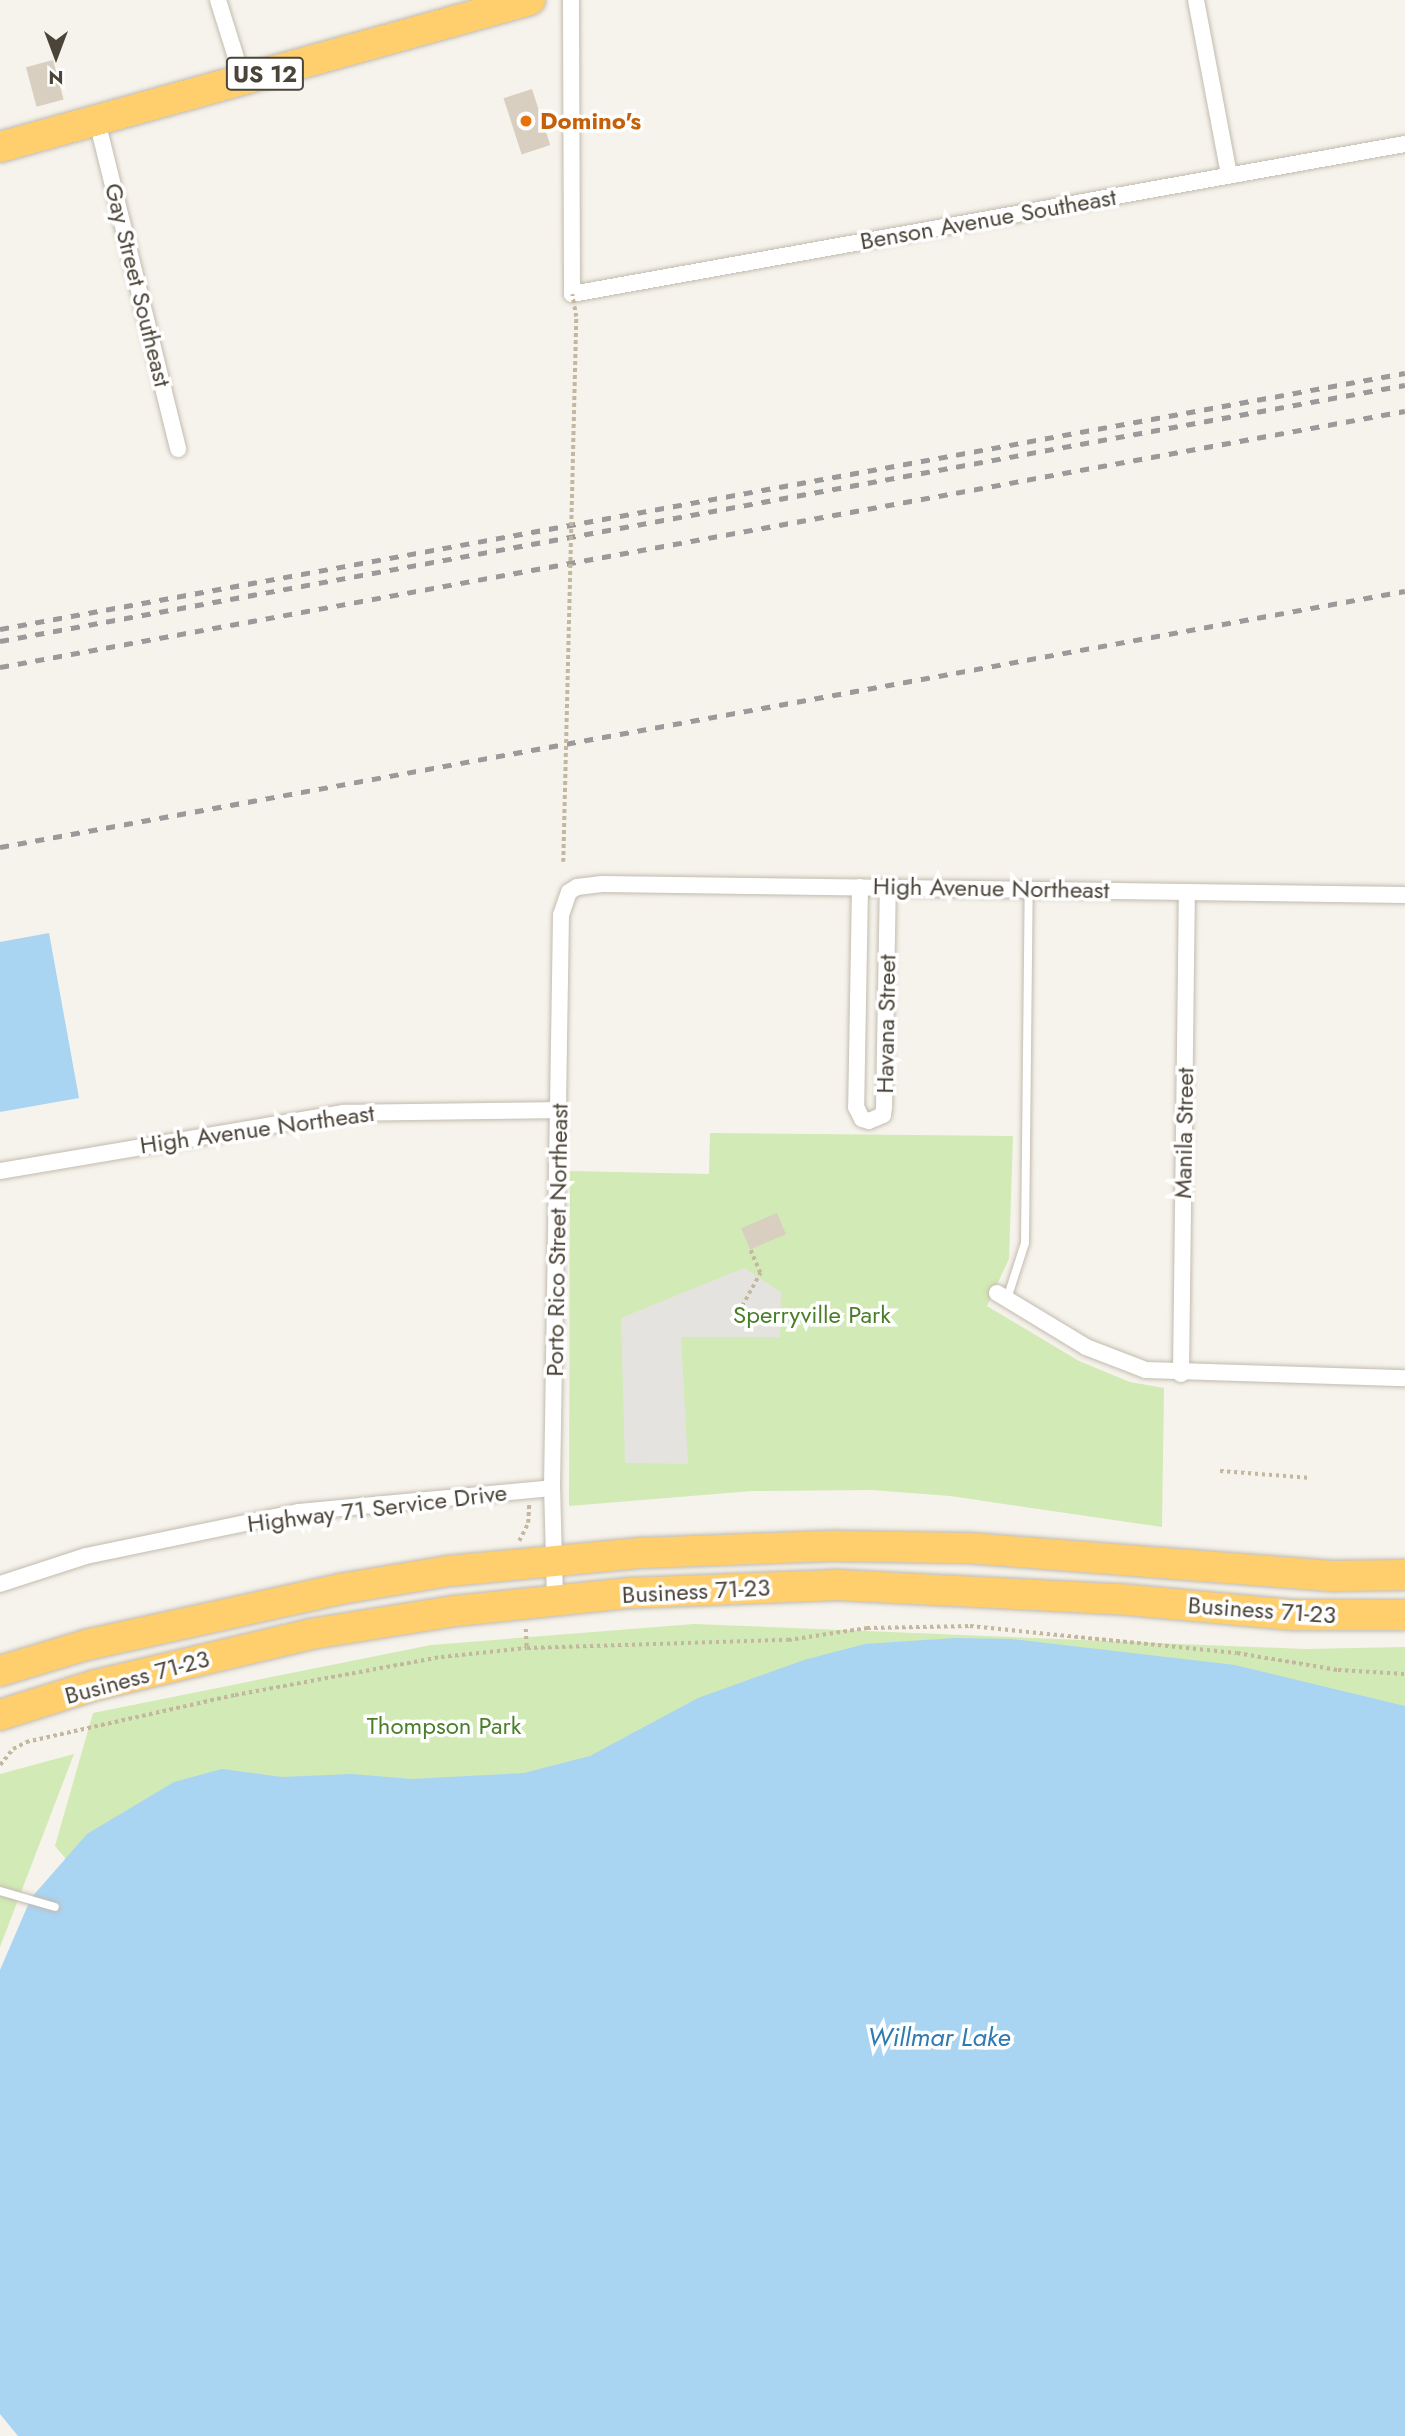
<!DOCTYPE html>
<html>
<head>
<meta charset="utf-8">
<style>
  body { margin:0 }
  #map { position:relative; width:1405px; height:2436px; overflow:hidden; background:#f6f3ec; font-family:Jost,sans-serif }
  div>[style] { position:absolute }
  .green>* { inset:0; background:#d2eab5 }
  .parking>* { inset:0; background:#e5e3e0 }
  .water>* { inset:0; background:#a9d4f2 }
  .building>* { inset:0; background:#d8cfc1; transform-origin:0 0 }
  .path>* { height:3.5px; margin-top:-1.75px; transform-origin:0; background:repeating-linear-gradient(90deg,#c4b79f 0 3.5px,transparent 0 7px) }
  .roads { filter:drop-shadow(0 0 2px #c2bbae) drop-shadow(0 0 2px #c2bbae) }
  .lane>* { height:8px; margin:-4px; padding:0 4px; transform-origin:4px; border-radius:4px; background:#fff }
  .street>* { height:16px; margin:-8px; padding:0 8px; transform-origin:8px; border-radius:8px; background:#fff }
  .highway>* { height:30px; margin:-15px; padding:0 15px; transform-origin:15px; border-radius:15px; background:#ffcf6e }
  .rail>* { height:5px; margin-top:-2.5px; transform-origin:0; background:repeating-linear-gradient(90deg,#9a9a9a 0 9px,transparent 0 18px) }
  .path-bridge>* { height:3.5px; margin-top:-1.75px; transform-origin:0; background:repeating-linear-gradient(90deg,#c4b79f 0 3.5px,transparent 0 7px) }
  .dots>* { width:19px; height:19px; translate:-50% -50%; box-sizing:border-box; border:4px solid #fff; border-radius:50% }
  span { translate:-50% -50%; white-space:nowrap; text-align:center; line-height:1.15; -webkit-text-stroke:7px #fff; paint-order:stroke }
  .shield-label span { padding:2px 5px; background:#fff; border:2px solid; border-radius:5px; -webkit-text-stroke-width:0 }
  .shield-label { font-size:23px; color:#4b4439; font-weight:700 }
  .food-label { font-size:24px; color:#c56008; font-weight:700 }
  .left { translate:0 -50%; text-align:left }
  .street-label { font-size:24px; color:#4b4439 }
  .park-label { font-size:24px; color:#4a7f2a }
  .water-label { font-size:26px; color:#2e7ab2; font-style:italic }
  .north { position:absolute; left:21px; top:21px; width:70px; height:70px; -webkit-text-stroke:5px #fff; paint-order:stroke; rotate:180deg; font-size:19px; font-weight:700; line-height:28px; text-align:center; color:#4b4439 }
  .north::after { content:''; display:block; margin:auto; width:24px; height:32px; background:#4b4439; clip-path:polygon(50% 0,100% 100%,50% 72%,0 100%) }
</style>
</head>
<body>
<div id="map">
  <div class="green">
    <i style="clip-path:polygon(710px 1133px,1013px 1136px,1009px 1259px,987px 1306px,1079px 1361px,1130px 1382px,1164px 1388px,1162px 1527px,950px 1496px,872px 1490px,752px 1491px,569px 1506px,570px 1171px,709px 1174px)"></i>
    <i style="clip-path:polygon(694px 1624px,1305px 1649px,1405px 1647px,1405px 1733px,506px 1798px,78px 1873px,55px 1846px,93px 1713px,431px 1645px)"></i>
    <i style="clip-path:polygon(74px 1754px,0 1947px,0 1774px)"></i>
  </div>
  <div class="parking">
    <i style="clip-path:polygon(744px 1268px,781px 1292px,780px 1337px,681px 1337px,688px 1464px,625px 1463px,621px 1318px)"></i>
  </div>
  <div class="water">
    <i style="clip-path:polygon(49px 933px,79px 1098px,0 1112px,0 942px)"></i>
    <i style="clip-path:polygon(955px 1638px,1012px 1639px,1235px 1665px,1405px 1706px,1405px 2436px,18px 2436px,0 2414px,0 1970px,31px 1898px,87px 1834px,174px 1782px,222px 1769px,282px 1777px,352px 1774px,412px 1779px,524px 1773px,590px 1756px,698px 1698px,804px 1660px,865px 1644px)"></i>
  </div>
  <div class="building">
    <i style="left:53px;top:60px;width:41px;height:28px;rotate:75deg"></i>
    <i style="left:532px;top:89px;width:59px;height:30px;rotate:72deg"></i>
    <i style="left:777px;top:1213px;width:23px;height:39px;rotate:67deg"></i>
  </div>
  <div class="path">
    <i style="left:742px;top:1306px;width:38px;rotate:-61deg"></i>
    <i style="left:760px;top:1273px;width:26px;rotate:-113deg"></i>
    <i style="left:1220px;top:1471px;width:91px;rotate:4.4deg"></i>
    <i style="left:519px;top:1541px;width:20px;rotate:-63deg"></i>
    <i style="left:528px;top:1523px;width:18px;rotate:-87deg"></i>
    <i style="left:526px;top:1629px;width:19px;rotate:87deg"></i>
    <i style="left:0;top:1765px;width:21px;rotate:-51deg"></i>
    <i style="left:13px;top:1749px;width:15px;rotate:-28deg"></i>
    <i style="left:26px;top:1742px;width:214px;rotate:-12.7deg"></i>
    <i style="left:235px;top:1695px;width:209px;rotate:-10.5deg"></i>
    <i style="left:441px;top:1657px;width:86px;rotate:-6deg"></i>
    <i style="left:527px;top:1648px;width:261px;rotate:-1.8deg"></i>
    <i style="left:788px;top:1640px;width:80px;rotate:-8.6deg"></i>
    <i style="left:867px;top:1628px;width:103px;rotate:-1.1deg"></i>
    <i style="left:970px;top:1626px;width:268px;rotate:5.8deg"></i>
    <i style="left:1237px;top:1653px;width:102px;rotate:9.6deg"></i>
    <i style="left:1338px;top:1670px;width:67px;rotate:3.4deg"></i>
  </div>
  <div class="roads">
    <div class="lane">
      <i style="left:1007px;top:1299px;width:59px;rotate:-72.2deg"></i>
      <i style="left:1025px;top:1243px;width:354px;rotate:-89.4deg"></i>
      <i style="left:0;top:1891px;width:57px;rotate:16.2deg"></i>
    </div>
    <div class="street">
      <i style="left:218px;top:0;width:84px;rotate:72.6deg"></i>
      <i style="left:571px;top:0;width:294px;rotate:89.8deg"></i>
      <i style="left:572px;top:294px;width:846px;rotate:-10.21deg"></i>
      <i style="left:1196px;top:0;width:178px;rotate:79.3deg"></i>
      <i style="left:97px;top:121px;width:338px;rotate:76.1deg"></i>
      <i style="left:860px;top:887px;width:220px;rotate:91deg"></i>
      <i style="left:856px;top:1107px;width:13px;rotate:63deg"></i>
      <i style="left:862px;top:1119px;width:7px;rotate:16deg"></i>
      <i style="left:869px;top:1121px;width:15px;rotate:-23deg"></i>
      <i style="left:883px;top:1115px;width:8px;rotate:-83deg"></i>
      <i style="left:884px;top:1107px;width:221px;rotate:-89deg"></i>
      <i style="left:0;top:1171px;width:348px;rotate:-9.6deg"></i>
      <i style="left:343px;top:1113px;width:215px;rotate:-0.8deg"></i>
      <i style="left:997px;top:1293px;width:104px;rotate:31.2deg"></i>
      <i style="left:1086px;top:1347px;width:64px;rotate:21deg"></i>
      <i style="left:1146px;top:1370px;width:259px;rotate:1.8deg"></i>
      <i style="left:1181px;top:1374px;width:482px;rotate:-89.3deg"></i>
      <i style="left:0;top:1584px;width:90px;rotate:-18deg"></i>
      <i style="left:86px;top:1556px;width:217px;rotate:-11.7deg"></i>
      <i style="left:299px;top:1512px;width:254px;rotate:-5.4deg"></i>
      <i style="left:555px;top:1599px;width:111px;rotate:-91.5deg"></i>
      <i style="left:552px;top:1488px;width:573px;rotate:-89.1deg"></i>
      <i style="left:561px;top:915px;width:24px;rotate:-71deg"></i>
      <i style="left:569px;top:892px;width:9px;rotate:-32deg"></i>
      <i style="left:577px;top:887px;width:25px;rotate:-7deg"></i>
      <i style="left:602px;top:884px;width:803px;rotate:0.78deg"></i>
    </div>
    <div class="highway">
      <i style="left:0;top:147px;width:550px;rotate:-15.5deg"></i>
      <i style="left:0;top:1671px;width:90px;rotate:-16.8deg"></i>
      <i style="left:86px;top:1645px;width:260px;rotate:-12.4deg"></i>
      <i style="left:340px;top:1589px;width:110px;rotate:-9.4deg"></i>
      <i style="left:449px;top:1571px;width:193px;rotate:-5.4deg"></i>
      <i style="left:641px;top:1553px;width:195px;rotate:-2.1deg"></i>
      <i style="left:836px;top:1546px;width:132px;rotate:0.9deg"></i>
      <i style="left:968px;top:1548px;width:368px;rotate:4.4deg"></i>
      <i style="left:1335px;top:1576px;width:70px;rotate:-0.8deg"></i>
      <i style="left:0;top:1715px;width:101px;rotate:-17.4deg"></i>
      <i style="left:96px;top:1685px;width:221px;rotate:-13.3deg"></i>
      <i style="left:311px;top:1634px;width:146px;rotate:-9.1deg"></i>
      <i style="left:455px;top:1611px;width:176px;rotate:-5.9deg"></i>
      <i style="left:630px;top:1593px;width:208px;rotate:-2.2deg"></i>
      <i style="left:838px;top:1585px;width:280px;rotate:2.9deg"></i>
      <i style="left:1118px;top:1599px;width:176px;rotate:5.2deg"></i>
      <i style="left:1293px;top:1615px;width:112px"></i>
    </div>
  </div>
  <div class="rail">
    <i style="left:0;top:629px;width:1428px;rotate:-10.33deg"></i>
    <i style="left:0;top:641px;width:1428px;rotate:-10.33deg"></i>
    <i style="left:0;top:667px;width:1428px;rotate:-10.33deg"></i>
    <i style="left:0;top:847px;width:1428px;rotate:-10.33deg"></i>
  </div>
  <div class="path-bridge">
    <i style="left:563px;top:862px;width:545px;rotate:-88.63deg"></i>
    <i style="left:576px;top:317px;width:23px;rotate:-100deg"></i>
  </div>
  <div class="dots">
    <i style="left:526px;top:121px;background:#e8710a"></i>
  </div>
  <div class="shield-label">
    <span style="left:265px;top:74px">US 12</span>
  </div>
  <div class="food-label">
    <span class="left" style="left:540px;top:121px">Domino's</span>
  </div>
  <div class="street-label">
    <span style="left:988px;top:219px;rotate:-10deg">Benson Avenue Southeast</span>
    <span style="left:138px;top:285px;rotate:76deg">Gay Street Southeast</span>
    <span style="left:991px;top:888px;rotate:1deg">High Avenue Northeast</span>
    <span style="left:886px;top:1024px;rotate:-89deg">Havana Street</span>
    <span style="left:257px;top:1129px;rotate:-8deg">High Avenue Northeast</span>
    <span style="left:1184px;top:1133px;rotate:-89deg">Manila Street</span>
    <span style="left:557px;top:1240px;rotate:-89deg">Porto Rico Street Northeast</span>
    <span style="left:377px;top:1508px;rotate:-7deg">Highway 71 Service Drive</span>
    <span style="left:696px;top:1591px;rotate:-3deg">Business 71-23</span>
    <span style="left:1262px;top:1610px;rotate:4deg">Business 71-23</span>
    <span style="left:137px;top:1677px;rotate:-15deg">Business 71-23</span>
  </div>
  <div class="park-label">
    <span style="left:812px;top:1315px">Sperryville Park</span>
    <span style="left:444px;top:1726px">Thompson Park</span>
  </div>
  <div class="water-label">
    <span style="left:939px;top:2038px">Willmar Lake</span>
  </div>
  <div class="north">N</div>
</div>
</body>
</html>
